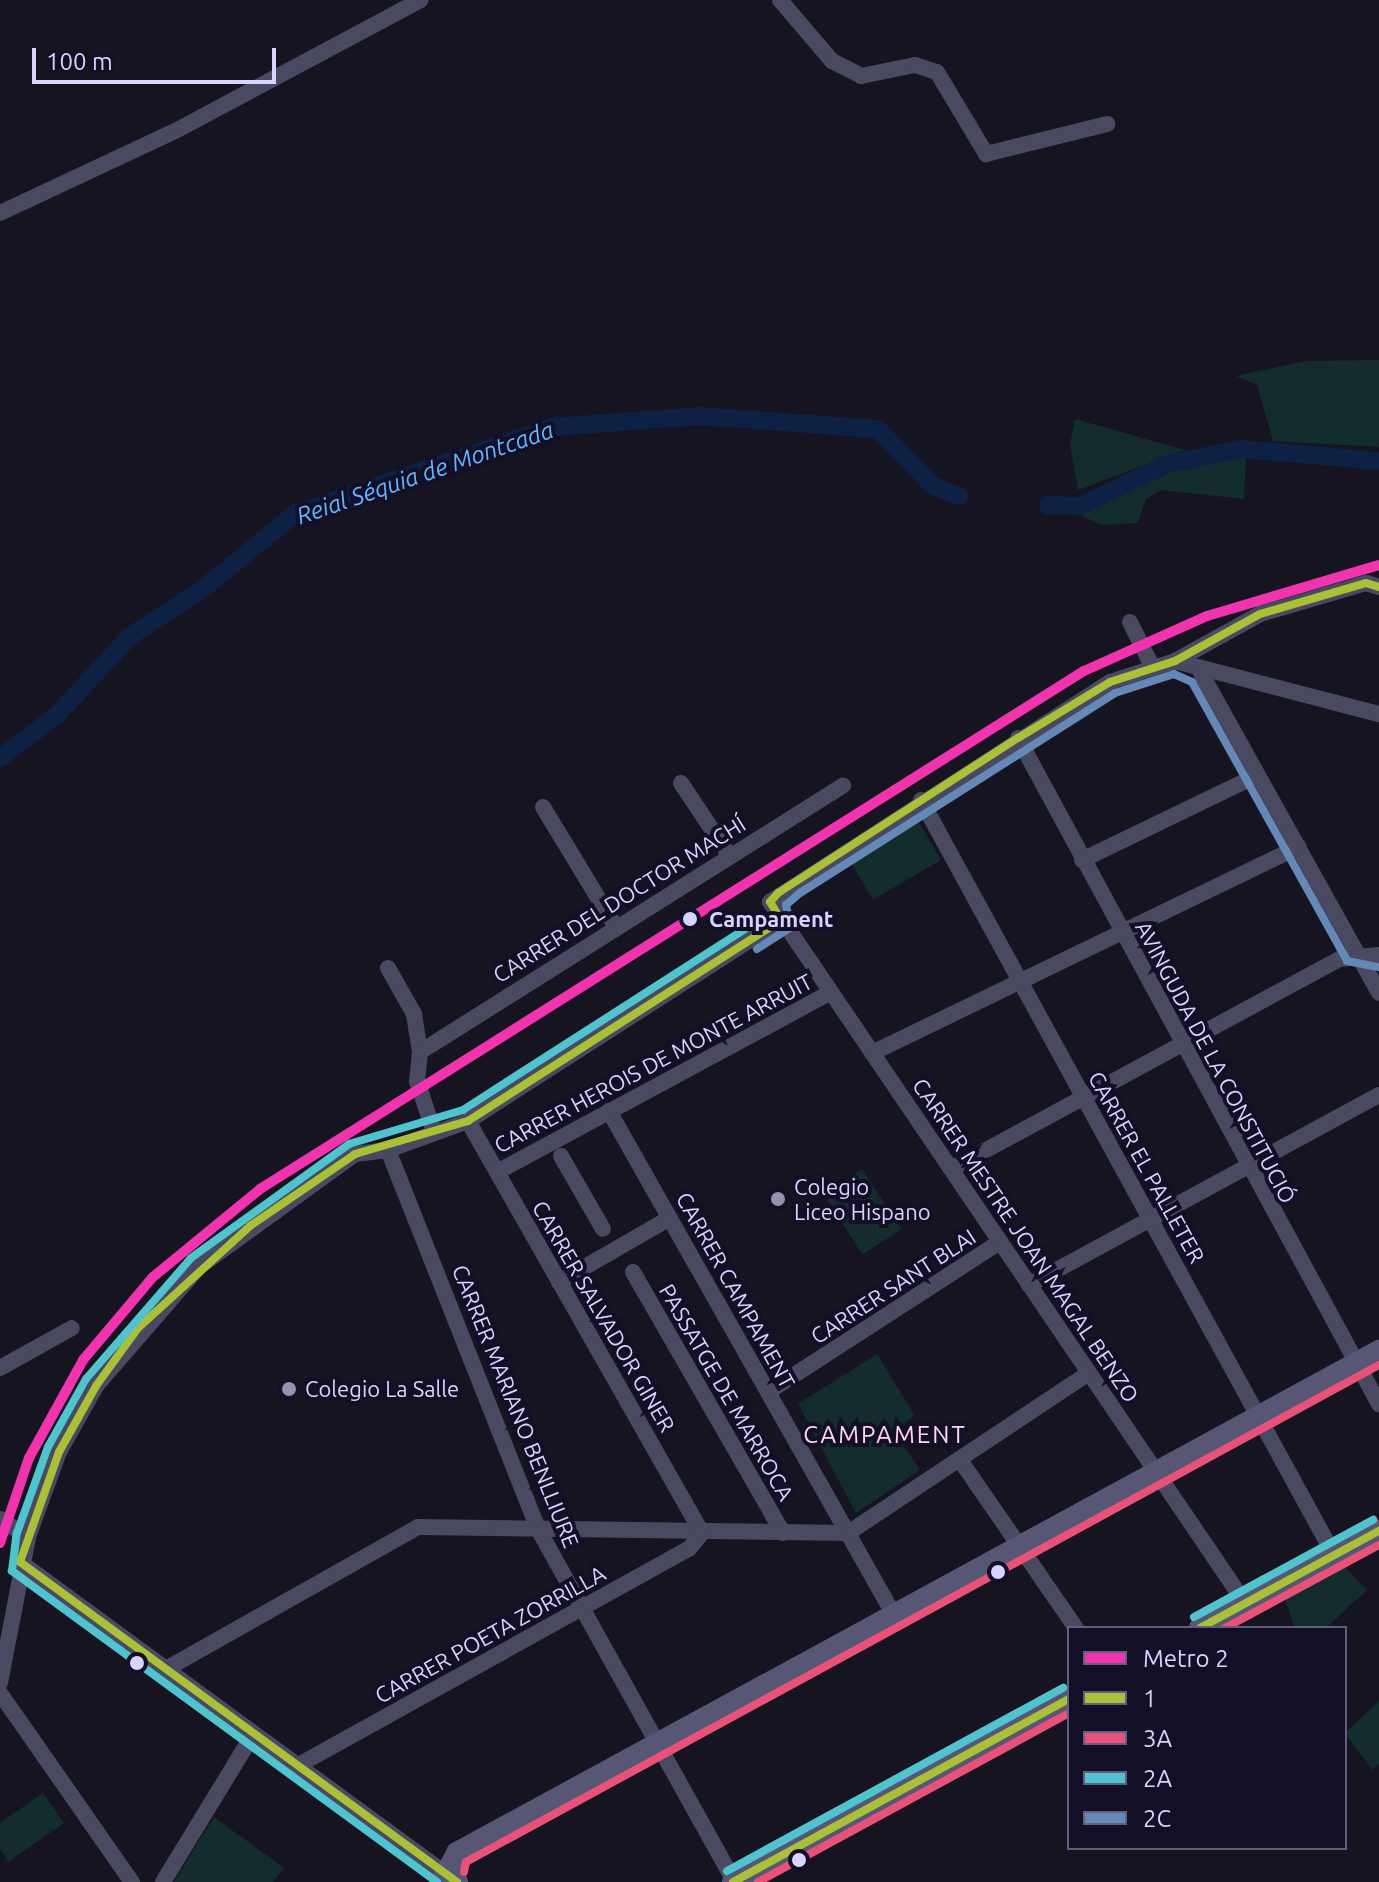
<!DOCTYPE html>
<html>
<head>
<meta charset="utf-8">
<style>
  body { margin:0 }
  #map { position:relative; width:1379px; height:1882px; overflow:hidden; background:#161421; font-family:Ubuntu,sans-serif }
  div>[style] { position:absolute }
  .green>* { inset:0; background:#132c2d; transform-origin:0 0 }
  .canal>* { height:18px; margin:-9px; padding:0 9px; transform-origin:9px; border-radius:9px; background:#0d2144 }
  .street>* { height:16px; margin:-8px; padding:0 8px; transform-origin:8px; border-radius:8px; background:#4a4962 }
  .secondary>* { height:22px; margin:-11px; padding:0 11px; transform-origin:11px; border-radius:11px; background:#575674 }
  .bus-1>* { height:8px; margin:-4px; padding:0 4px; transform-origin:4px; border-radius:4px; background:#a9c038 }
  .bus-2>* { height:8px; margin:-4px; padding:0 4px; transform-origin:4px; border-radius:4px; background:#e95278 }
  .bus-3>* { height:8px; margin:-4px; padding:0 4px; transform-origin:4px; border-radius:4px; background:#50c3ce }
  .bus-4>* { height:8px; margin:-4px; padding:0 4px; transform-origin:4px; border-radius:4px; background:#6589b7 }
  .metro-1>* { height:10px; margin:-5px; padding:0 5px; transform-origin:5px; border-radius:5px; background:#f133ad }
  .dots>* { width:22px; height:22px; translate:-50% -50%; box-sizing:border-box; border:4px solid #130f26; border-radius:50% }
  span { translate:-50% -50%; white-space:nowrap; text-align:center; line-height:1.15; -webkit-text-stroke:8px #130f26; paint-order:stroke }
  .street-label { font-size:22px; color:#d9d4ff }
  .stop-label { font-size:22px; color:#d9d4ff; font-weight:700 }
  .left { translate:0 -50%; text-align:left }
  .poi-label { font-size:22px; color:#d9d4ff }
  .water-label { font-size:24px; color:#62b6ff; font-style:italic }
  .neighbourhood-label { font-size:24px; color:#ffd6f0; letter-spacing:2px }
  .legend { position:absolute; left:1067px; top:1626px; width:280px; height:224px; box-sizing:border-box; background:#130f26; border:2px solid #625e7d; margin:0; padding:10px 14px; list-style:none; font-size:24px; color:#d9d4ff }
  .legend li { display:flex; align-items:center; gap:16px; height:40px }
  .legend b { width:40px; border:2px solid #625e7d }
  .scale { position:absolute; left:32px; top:48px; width:244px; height:36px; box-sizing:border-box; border:4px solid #d9d4ff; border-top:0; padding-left:10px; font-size:24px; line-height:28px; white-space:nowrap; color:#d9d4ff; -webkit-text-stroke:6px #130f26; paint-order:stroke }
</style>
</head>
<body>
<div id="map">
  <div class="green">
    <i style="clip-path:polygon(1379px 360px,1379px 447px,1273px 441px,1257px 385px,1236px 376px,1306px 361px)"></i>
    <i style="clip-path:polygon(1075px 419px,1185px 450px,1078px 490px,1070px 444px)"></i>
    <i style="clip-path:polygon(1246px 454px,1244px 499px,1161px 490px,1146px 499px,1138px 523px,1103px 525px,1067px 510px,1168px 469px)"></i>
    <i style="left:916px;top:817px;width:50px;height:79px;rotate:60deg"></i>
    <i style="left:862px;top:1169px;width:72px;height:46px;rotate:57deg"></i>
    <i style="clip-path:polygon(877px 1354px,915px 1416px,893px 1430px,920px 1470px,856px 1513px,798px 1404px)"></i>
    <i style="clip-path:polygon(1345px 1567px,1367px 1590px,1326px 1628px,1295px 1628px,1285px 1599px)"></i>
    <i style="clip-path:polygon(1379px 1701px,1379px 1764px,1372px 1770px,1345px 1733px)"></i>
    <i style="clip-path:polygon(43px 1793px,64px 1823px,8px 1862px,0 1849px,0 1823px)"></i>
    <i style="clip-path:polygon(214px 1817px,284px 1868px,273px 1882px,174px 1882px)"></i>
  </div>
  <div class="canal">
    <i style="left:1048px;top:505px;width:32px;rotate:2deg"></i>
    <i style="left:1080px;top:506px;width:97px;rotate:-25.8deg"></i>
    <i style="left:1167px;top:464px;width:76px;rotate:-11.5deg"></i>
    <i style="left:1241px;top:449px;width:139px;rotate:5deg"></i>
    <i style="left:0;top:758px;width:73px;rotate:-37.2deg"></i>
    <i style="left:58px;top:714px;width:105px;rotate:-47.3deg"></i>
    <i style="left:129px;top:637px;width:90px;rotate:-33.2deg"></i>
    <i style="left:204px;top:588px;width:119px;rotate:-39.2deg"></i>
    <i style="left:296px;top:513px;width:271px;rotate:-18.5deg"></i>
    <i style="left:553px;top:427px;width:147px;rotate:-4.3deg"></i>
    <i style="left:700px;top:416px;width:178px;rotate:4.2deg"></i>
    <i style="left:878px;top:429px;width:79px;rotate:46deg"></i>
    <i style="left:933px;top:486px;width:28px;rotate:21deg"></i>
  </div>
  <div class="street">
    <i style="left:780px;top:0;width:80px;rotate:49.6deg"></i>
    <i style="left:832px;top:61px;width:33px;rotate:27deg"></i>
    <i style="left:861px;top:76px;width:55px;rotate:-11.5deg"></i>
    <i style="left:915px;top:65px;width:23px;rotate:18deg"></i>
    <i style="left:937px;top:72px;width:96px;rotate:59.1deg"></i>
    <i style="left:986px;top:154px;width:125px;rotate:-13.9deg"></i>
    <i style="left:0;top:213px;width:198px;rotate:-25.1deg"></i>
    <i style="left:179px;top:129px;width:274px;rotate:-28.1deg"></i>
    <i style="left:1130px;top:622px;width:49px;rotate:63.4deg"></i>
    <i style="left:1175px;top:661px;width:211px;rotate:14.6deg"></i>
    <i style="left:1201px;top:673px;width:366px;rotate:60.9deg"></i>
    <i style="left:1018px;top:738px;width:758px;rotate:61.54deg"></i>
    <i style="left:681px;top:783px;width:87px;rotate:56.3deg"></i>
    <i style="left:921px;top:800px;width:861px;rotate:61.32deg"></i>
    <i style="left:543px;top:807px;width:139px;rotate:58.8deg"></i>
    <i style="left:1082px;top:860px;width:195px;rotate:-25.8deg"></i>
    <i style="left:388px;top:968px;width:53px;rotate:60.5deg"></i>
    <i style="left:414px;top:1014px;width:38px;rotate:81deg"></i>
    <i style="left:872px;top:1053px;width:474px;rotate:-25.8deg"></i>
    <i style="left:609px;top:1111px;width:579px;rotate:60.51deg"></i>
    <i style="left:468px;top:1121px;width:474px;rotate:60.4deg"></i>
    <i style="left:433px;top:1129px;width:51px;rotate:-108.4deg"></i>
    <i style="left:417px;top:1081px;width:29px;rotate:-84deg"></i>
    <i style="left:420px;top:1052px;width:500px;rotate:-32.2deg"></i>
    <i style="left:388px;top:1150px;width:405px;rotate:68.4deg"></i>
    <i style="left:537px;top:1527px;width:405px;rotate:60.9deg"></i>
    <i style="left:388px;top:1150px;width:85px;rotate:-19.9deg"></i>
    <i style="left:468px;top:1121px;width:372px;rotate:-32.7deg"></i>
    <i style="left:561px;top:1156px;width:84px;rotate:60.1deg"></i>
    <i style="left:951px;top:1169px;width:441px;rotate:-28.4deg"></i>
    <i style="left:1339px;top:959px;width:40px;rotate:-5.7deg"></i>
    <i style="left:497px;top:1172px;width:379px;rotate:-28.3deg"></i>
    <i style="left:633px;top:1272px;width:301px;rotate:60.1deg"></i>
    <i style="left:559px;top:1282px;width:128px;rotate:-30deg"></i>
    <i style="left:1029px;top:1285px;width:398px;rotate:-28.5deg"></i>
    <i style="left:0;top:1368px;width:82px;rotate:-29.1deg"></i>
    <i style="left:768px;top:1392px;width:276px;rotate:-32.9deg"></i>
    <i style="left:960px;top:1460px;width:204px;rotate:55.4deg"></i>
    <i style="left:0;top:1519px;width:33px;rotate:33deg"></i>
    <i style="left:20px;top:1562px;width:528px;rotate:36.22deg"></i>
    <i style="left:1245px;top:1603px;width:847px;rotate:-124.12deg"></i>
    <i style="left:770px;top:902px;width:405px;rotate:-32.9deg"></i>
    <i style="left:1110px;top:682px;width:68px;rotate:-17.9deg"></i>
    <i style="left:1175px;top:661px;width:97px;rotate:-28.9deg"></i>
    <i style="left:1260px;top:614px;width:110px;rotate:-16.3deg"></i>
    <i style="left:1366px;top:583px;width:14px;rotate:17deg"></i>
    <i style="left:166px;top:1669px;width:289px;rotate:-29.4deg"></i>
    <i style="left:418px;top:1527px;width:430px;rotate:0.8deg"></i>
    <i style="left:848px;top:1533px;width:289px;rotate:-33.6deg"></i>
    <i style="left:0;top:1683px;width:149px;rotate:-79.1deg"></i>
    <i style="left:28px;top:1537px;width:90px;rotate:-70deg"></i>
    <i style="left:59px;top:1452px;width:76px;rotate:-60.7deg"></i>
    <i style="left:96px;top:1386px;width:157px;rotate:-49.1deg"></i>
    <i style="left:199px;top:1267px;width:193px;rotate:-35.9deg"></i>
    <i style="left:355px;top:1154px;width:33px;rotate:-7deg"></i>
    <i style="left:0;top:1693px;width:231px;rotate:55.1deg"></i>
    <i style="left:295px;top:1767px;width:450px;rotate:-29deg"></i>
    <i style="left:689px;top:1549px;width:21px;rotate:-51deg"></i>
    <i style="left:163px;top:1882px;width:171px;rotate:-58.6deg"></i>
  </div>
  <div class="secondary">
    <i style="left:1200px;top:1628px;width:204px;rotate:-28.5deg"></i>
    <i style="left:457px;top:1882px;width:14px;rotate:-144deg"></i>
    <i style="left:446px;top:1874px;width:24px;rotate:-62deg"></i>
    <i style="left:457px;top:1853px;width:1050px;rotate:-28.57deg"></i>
    <i style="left:733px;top:1882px;width:383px;rotate:-28.6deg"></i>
  </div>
  <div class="bus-1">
    <i style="left:1200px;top:1628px;width:204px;rotate:-28.5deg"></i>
    <i style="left:457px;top:1882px;width:542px;rotate:-143.79deg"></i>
    <i style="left:20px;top:1562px;width:117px;rotate:-70.5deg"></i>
    <i style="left:59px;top:1452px;width:76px;rotate:-60.7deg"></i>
    <i style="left:96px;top:1386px;width:72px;rotate:-54.1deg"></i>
    <i style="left:138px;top:1328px;width:151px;rotate:-42.3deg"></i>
    <i style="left:250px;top:1226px;width:127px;rotate:-34.4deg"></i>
    <i style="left:355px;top:1154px;width:118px;rotate:-16.3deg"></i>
    <i style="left:468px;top:1121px;width:372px;rotate:-32.7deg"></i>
    <i style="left:781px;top:920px;width:21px;rotate:-121deg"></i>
    <i style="left:770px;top:902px;width:12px;rotate:-48deg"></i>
    <i style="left:778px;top:893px;width:286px;rotate:-32.9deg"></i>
    <i style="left:1018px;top:738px;width:108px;rotate:-31.3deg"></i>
    <i style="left:1110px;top:682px;width:68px;rotate:-17.9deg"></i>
    <i style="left:1175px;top:661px;width:97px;rotate:-28.9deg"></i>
    <i style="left:1260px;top:614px;width:110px;rotate:-16.3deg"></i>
    <i style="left:1366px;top:583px;width:14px;rotate:17deg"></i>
    <i style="left:733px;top:1882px;width:383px;rotate:-28.6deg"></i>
  </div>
  <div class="bus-2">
    <i style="left:1225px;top:1628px;width:175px;rotate:-28.3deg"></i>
    <i style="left:464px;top:1872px;width:10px;rotate:-79deg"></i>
    <i style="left:466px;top:1862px;width:1040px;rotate:-28.56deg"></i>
    <i style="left:758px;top:1882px;width:354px;rotate:-28.5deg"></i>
  </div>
  <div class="bus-3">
    <i style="left:1194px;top:1617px;width:204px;rotate:-28.5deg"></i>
    <i style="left:727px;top:1871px;width:383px;rotate:-28.6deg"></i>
    <i style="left:437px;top:1882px;width:527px;rotate:-143.8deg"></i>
    <i style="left:12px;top:1571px;width:38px;rotate:-83deg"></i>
    <i style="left:17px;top:1533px;width:91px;rotate:-70.2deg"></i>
    <i style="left:48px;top:1447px;width:78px;rotate:-60.8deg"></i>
    <i style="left:86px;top:1379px;width:160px;rotate:-49deg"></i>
    <i style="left:191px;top:1258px;width:195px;rotate:-35.8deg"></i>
    <i style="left:349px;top:1144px;width:119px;rotate:-16.6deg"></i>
    <i style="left:463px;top:1110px;width:335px;rotate:-32.7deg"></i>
  </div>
  <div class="bus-4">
    <i style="left:757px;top:949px;width:40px;rotate:-32.9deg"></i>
    <i style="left:791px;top:927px;width:23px;rotate:-103deg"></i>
    <i style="left:786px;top:905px;width:18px;rotate:-41deg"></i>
    <i style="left:800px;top:893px;width:373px;rotate:-32.4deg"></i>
    <i style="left:1115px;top:693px;width:62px;rotate:-17.9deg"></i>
    <i style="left:1174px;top:674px;width:20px;rotate:24deg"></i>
    <i style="left:1192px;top:682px;width:319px;rotate:60.9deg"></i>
    <i style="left:1347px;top:961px;width:32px;rotate:11deg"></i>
  </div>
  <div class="metro-1">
    <i style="left:0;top:1543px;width:90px;rotate:-71.2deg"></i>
    <i style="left:29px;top:1458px;width:112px;rotate:-61.1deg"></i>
    <i style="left:83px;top:1360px;width:109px;rotate:-49.9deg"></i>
    <i style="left:153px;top:1277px;width:139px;rotate:-39.4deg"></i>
    <i style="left:260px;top:1189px;width:973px;rotate:-32.16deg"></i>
    <i style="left:1084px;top:671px;width:135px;rotate:-24.1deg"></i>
    <i style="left:1207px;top:616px;width:179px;rotate:-16.5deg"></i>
  </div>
  <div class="dots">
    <i style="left:690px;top:919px;background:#d9d4ff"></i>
    <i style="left:778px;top:1199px;background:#9591b1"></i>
    <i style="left:289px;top:1389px;background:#9591b1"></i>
    <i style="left:998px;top:1572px;background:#d9d4ff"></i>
    <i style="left:137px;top:1663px;background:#d9d4ff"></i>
    <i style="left:799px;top:1860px;background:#d9d4ff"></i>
  </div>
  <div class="street-label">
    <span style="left:619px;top:899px;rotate:-32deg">CARRER DEL DOCTOR MACHÍ</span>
    <span style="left:1216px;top:1062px;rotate:62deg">AVINGUDA DE LA CONSTITUCIÓ</span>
    <span style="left:653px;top:1063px;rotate:-28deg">CARRER HEROIS DE MONTE ARRUIT</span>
    <span style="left:1147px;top:1167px;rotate:61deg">CARRER EL PALLETER</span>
    <span style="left:1026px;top:1240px;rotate:56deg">CARRER MESTRE JOAN MAGAL BENZO</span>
    <span style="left:893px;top:1286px;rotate:-33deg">CARRER SANT BLAI</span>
    <span style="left:736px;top:1290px;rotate:61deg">CARRER CAMPAMENT</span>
    <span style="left:604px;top:1316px;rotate:60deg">CARRER SALVADOR GINER</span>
    <span style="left:727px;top:1392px;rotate:60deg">PASSATGE DE MARROCA</span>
    <span style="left:516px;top:1406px;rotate:68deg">CARRER MARIANO BENLLIURE</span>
    <span style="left:490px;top:1634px;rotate:-29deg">CARRER POETA ZORRILLA</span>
  </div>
  <div class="stop-label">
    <span class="left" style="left:709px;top:919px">Campament</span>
  </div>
  <div class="poi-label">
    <span class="left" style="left:794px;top:1199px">Colegio<br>Liceo Hispano</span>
    <span class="left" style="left:305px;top:1389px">Colegio La Salle</span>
  </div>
  <div class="water-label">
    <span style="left:425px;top:473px;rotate:-19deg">Reial Séquia de Montcada</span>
  </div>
  <div class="neighbourhood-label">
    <span style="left:885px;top:1435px">CAMPAMENT</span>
  </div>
  <ul class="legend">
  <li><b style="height:10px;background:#f133ad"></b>Metro 2</li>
  <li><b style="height:10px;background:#a9c038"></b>1</li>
  <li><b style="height:10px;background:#e95278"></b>3A</li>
  <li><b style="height:10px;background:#50c3ce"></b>2A</li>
  <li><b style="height:10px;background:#6589b7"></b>2C</li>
  </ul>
  <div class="scale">100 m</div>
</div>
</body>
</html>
